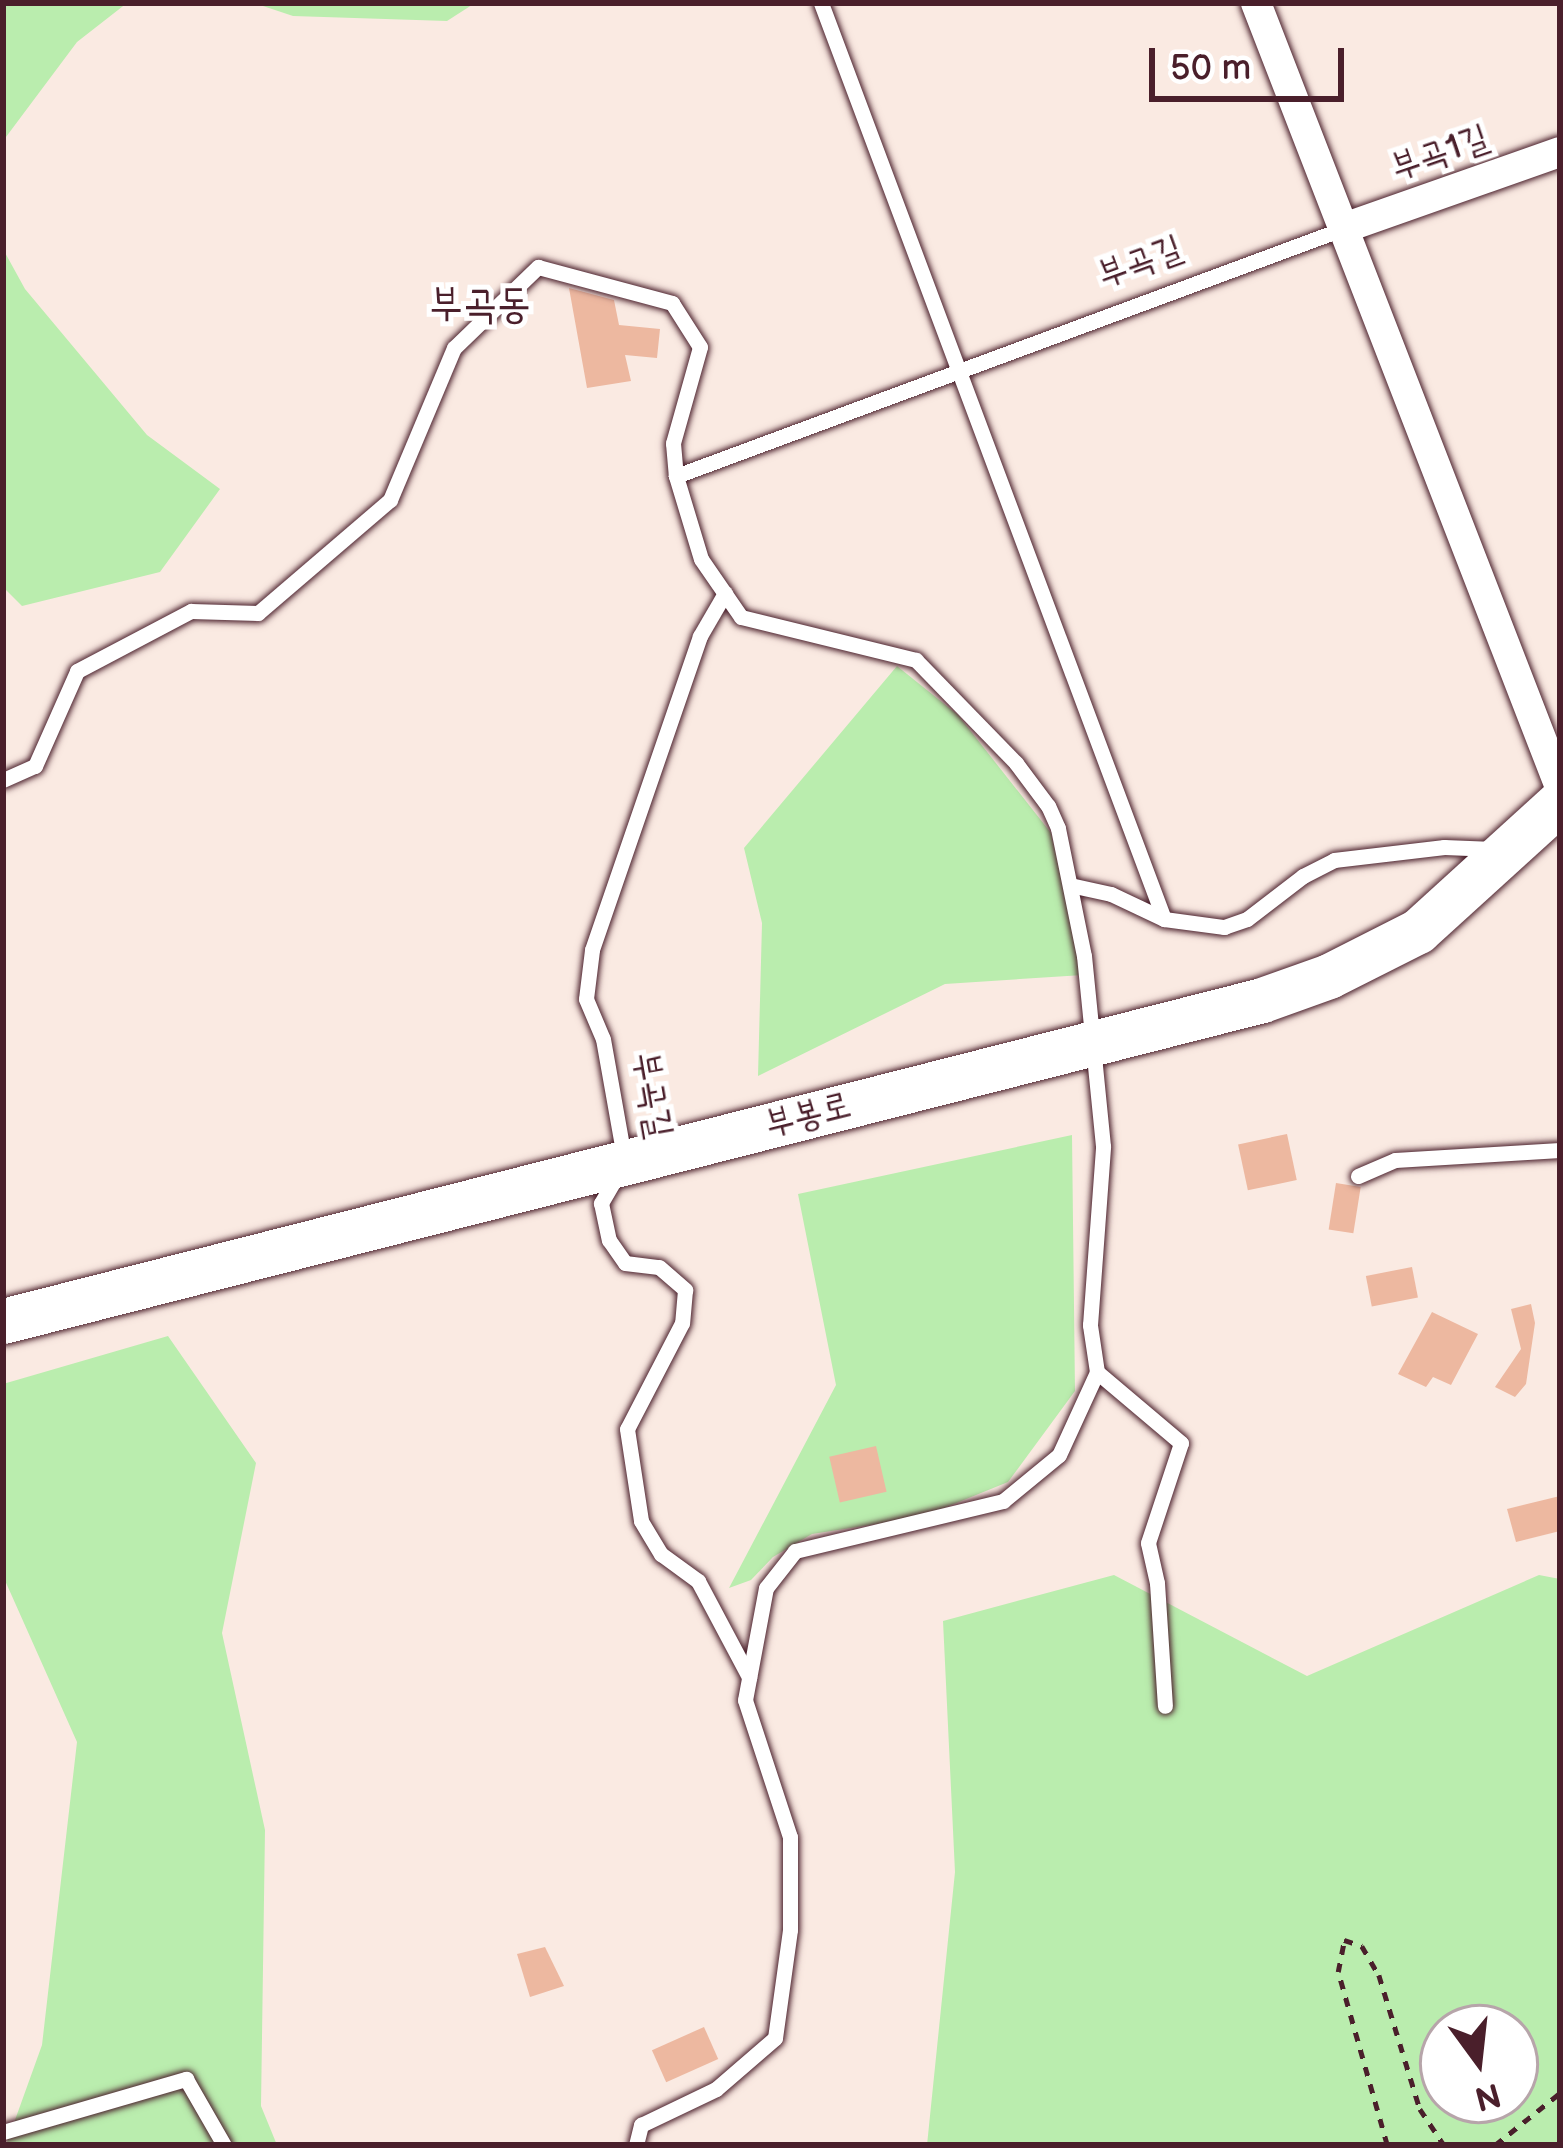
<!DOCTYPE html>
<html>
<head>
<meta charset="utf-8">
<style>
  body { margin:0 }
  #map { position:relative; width:1563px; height:2148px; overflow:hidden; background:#faeae2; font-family:"Balsamiq Sans","Poor Story",sans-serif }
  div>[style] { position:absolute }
  .green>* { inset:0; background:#baedae }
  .building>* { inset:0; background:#edb8a0; transform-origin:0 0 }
  .path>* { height:4.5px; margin-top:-2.25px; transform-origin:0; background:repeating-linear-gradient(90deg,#4a1f2b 0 9px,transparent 0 18px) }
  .roads { filter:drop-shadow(0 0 3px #4a1f2b) drop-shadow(0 0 3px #4a1f2b) }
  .lane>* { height:15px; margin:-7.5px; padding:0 7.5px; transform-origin:7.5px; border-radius:7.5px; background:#fff }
  .street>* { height:30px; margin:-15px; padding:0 15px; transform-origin:15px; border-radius:15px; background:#fff }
  .secondary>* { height:45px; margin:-22.5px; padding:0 22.5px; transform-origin:22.5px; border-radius:22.5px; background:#fff }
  span { translate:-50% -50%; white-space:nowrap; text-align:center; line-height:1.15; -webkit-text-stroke:10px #fff; paint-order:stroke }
  .street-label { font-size:36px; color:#4a1f2b }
  .quarter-label { font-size:42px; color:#4a1f2b }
  .frame { position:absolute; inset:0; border:6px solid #4a1f2b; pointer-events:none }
  .north { position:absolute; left:1419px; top:2004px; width:120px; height:120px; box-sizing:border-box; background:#fff; border:3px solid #b7a5aa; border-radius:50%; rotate:165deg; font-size:33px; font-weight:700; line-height:48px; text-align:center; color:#4a1f2b }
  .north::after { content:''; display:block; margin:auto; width:42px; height:54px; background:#4a1f2b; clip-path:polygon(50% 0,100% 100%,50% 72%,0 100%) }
  .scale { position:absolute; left:1149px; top:48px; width:195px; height:54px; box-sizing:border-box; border:6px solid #4a1f2b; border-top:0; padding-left:15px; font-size:36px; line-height:42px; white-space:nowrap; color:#4a1f2b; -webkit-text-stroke:9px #fff; paint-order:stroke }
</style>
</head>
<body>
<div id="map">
  <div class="green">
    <i style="clip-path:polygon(3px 3px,127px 3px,77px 42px,3px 141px)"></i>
    <i style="clip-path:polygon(254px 3px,475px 3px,447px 21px,293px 16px)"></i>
    <i style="clip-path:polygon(3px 249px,25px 289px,147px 435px,220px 489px,160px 572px,22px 606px,3px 587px)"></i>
    <i style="clip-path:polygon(897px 666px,958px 715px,1051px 833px,1083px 975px,945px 984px,758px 1076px,762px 923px,744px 848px)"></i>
    <i style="clip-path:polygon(1072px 1135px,1075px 1391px,1008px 1482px,922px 1517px,812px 1534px,773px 1557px,751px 1580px,729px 1588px,836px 1385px,798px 1194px)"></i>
    <i style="clip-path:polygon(168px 1336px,256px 1463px,222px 1633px,265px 1830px,261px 2106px,277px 2145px,6px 2145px,42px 2045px,77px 1742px,3px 1576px,3px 1384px)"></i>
    <i style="clip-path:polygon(evenodd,1114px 1575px,1307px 1676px,1539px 1575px,1560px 1579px,1560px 2145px,927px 2145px,955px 1872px,943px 1621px,1114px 1575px,1443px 2028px,1515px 2028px,1515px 2100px,1443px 2100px,1443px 2028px)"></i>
  </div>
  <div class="building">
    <i style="clip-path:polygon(569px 288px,614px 300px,619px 325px,660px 329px,657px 358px,625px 355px,631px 381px,587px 388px)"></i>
    <i style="left:1287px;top:1134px;width:47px;height:50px;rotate:78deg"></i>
    <i style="left:1336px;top:1183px;width:25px;height:47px;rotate:9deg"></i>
    <i style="left:1412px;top:1267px;width:31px;height:47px;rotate:79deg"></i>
    <i style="clip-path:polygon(1531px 1304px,1535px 1323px,1526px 1384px,1515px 1397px,1495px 1387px,1521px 1349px,1511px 1309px)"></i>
    <i style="clip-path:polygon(1432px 1312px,1478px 1334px,1451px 1385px,1433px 1377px,1426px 1387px,1398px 1374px)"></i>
    <i style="left:876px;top:1446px;width:47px;height:48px;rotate:77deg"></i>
    <i style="clip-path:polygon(1560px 1496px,1560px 1531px,1516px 1542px,1507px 1509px)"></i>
    <i style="clip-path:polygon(545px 1947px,564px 1986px,530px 1997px,517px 1954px)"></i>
    <i style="left:704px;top:2027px;width:35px;height:57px;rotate:66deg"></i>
  </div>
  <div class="path">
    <i style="left:1387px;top:2145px;width:180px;rotate:-105.8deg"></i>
    <i style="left:1338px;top:1972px;width:33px;rotate:-79deg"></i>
    <i style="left:1344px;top:1940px;width:19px;rotate:18deg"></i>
    <i style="left:1362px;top:1946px;width:34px;rotate:60deg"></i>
    <i style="left:1379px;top:1975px;width:140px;rotate:73deg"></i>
    <i style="left:1420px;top:2109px;width:43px;rotate:56.3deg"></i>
    <i style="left:1495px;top:2145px;width:83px;rotate:-38.7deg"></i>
  </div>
  <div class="roads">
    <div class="lane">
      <i style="left:821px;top:3px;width:978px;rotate:69.47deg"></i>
      <i style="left:725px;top:593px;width:50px;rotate:120.2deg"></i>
      <i style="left:700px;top:636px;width:332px;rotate:109deg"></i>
      <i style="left:592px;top:950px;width:49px;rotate:97deg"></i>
      <i style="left:586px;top:999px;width:43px;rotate:67deg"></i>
      <i style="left:603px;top:1039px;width:125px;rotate:79.9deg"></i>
      <i style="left:625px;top:1162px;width:48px;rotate:120.3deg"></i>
      <i style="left:601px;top:1203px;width:38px;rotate:78deg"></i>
      <i style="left:609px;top:1240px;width:28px;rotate:55deg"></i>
      <i style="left:625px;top:1263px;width:34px;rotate:7deg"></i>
      <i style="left:659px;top:1267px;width:35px;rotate:41deg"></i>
      <i style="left:685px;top:1290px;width:33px;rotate:95deg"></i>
      <i style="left:682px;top:1323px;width:119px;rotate:117.4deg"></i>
      <i style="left:627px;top:1429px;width:93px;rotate:81.3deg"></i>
      <i style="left:641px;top:1521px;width:39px;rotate:59deg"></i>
      <i style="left:661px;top:1554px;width:46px;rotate:36.1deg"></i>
      <i style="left:698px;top:1581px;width:109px;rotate:62deg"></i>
      <i style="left:3px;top:780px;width:35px;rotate:-24deg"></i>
      <i style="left:35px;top:766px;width:104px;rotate:-66.1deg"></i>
      <i style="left:77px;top:671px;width:129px;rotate:-27.8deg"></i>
      <i style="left:191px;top:611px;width:67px;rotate:1.7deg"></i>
      <i style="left:258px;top:613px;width:174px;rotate:-40.6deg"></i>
      <i style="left:390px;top:500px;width:165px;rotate:-67.2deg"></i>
      <i style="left:454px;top:348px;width:117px;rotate:-44deg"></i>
      <i style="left:538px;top:267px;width:139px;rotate:15deg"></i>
      <i style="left:672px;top:303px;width:52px;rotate:57.5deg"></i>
      <i style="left:700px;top:347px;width:100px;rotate:105.7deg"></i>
      <i style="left:673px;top:443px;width:33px;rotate:85deg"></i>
      <i style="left:1070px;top:885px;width:42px;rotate:12.4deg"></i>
      <i style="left:1111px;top:894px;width:59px;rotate:25.3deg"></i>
      <i style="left:1164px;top:919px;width:61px;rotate:7.6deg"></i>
      <i style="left:1224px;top:927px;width:24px;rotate:-19deg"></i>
      <i style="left:1247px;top:919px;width:71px;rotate:-37.5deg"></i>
      <i style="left:1303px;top:876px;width:35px;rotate:-27deg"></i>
      <i style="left:1334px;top:860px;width:111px;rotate:-6.7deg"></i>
      <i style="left:1444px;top:847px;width:50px;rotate:2.3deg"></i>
      <i style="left:1358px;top:1176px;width:40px;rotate:-23.4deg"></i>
      <i style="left:1395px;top:1160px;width:165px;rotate:-3.5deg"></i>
      <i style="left:1097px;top:1372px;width:110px;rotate:40.2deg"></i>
      <i style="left:1181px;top:1443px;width:105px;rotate:108.3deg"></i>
      <i style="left:1148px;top:1543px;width:41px;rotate:77.3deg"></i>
      <i style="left:1157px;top:1583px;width:123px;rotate:86.3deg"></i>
      <i style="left:3px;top:2132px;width:191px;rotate:-16.2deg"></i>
      <i style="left:186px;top:2079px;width:76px;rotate:60.1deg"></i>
      <i style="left:636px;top:2145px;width:21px;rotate:-76deg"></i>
      <i style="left:641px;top:2125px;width:83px;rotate:-25.6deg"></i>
      <i style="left:716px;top:2089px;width:78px;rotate:-40.8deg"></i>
      <i style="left:775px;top:2038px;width:109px;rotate:-82.1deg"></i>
      <i style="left:790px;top:1930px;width:93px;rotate:-90deg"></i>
      <i style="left:790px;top:1837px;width:144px;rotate:-108.2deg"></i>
      <i style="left:745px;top:1700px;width:114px;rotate:-79.4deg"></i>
      <i style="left:766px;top:1588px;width:47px;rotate:-51.9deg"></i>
      <i style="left:795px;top:1551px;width:214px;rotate:-13.5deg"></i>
      <i style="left:1003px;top:1501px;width:72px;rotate:-39.4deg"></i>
      <i style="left:1059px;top:1455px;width:91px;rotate:-65.4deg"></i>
      <i style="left:1097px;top:1372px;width:48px;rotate:-98.5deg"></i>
      <i style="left:1090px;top:1325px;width:179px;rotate:-85.8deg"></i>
      <i style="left:1103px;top:1146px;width:191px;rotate:-95.7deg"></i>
      <i style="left:1084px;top:956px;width:131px;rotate:-101.5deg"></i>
      <i style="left:1058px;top:828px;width:24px;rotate:-114deg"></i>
      <i style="left:1048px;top:806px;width:54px;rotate:-126.7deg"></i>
      <i style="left:1016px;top:763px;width:144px;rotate:-134.2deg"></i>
      <i style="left:916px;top:660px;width:180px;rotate:-166.2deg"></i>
      <i style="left:741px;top:617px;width:70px;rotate:-124.6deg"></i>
      <i style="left:701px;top:559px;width:87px;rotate:-106.8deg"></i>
      <i style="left:676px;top:476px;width:713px;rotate:-20.34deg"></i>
    </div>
    <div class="street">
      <i style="left:1256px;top:3px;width:841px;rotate:68.81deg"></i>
      <i style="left:1347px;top:227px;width:226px;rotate:-19.4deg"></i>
    </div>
    <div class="secondary">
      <i style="left:3px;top:1321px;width:1299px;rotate:-14.3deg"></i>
      <i style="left:1262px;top:1000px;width:71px;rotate:-19.7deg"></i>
      <i style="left:1329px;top:976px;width:100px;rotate:-26.8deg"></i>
      <i style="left:1418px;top:931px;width:192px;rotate:-42.3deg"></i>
    </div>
  </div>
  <div class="street-label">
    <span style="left:1440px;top:153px;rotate:-19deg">부곡1길</span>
    <span style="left:1140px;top:262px;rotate:-20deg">부곡길</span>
    <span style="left:652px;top:1095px;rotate:80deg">부곡길</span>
    <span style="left:808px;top:1115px;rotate:-14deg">부봉로</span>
  </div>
  <div class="quarter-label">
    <span style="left:480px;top:305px">부곡동</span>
  </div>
  <div class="frame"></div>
  <div class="north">N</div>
  <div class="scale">50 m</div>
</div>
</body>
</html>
